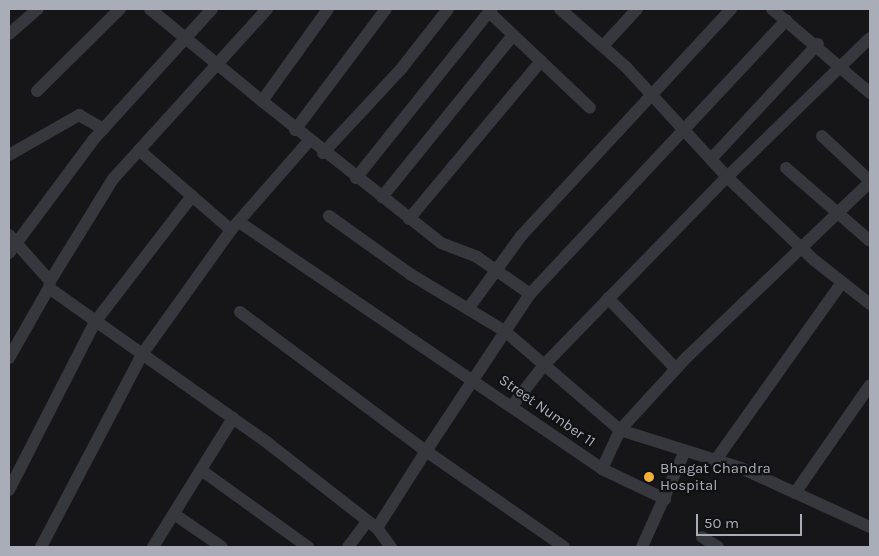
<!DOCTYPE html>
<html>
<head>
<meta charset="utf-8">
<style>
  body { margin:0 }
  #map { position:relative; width:879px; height:556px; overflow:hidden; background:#161618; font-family:Karla,sans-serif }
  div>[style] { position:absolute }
  .street>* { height:12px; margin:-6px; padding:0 6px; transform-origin:6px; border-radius:6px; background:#37383d }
  .dots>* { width:14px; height:14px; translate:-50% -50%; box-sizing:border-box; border:2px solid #111113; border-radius:50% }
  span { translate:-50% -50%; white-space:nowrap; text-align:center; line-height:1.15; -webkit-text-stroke:4.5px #111113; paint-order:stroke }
  .street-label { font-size:15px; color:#a8adb8 }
  .poi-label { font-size:15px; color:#a8adb8 }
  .left { translate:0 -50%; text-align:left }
  .frame { position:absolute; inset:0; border:10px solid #a8adb8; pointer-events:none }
  .scale { position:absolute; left:696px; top:514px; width:106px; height:22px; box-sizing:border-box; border:2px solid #a8adb8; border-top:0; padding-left:6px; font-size:15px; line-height:18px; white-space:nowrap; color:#a8adb8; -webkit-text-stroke:4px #111113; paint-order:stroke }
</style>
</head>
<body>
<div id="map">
  <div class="street">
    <i style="left:150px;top:9px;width:145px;rotate:39.4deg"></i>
    <i style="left:262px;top:101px;width:113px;rotate:-54.3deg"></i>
    <i style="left:492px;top:9px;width:4px;rotate:135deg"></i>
    <i style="left:489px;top:12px;width:139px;rotate:43.5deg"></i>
    <i style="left:560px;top:9px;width:88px;rotate:41.3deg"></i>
    <i style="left:626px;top:67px;width:149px;rotate:47.4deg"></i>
    <i style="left:727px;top:177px;width:199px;rotate:-44.2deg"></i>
    <i style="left:772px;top:9px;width:129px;rotate:40.6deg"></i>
    <i style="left:9px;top:34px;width:38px;rotate:-41deg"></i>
    <i style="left:603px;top:46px;width:50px;rotate:-47.4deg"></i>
    <i style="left:37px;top:91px;width:117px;rotate:-44.7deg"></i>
    <i style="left:262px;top:101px;width:228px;rotate:38.4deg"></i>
    <i style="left:441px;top:243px;width:39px;rotate:21deg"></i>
    <i style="left:477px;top:257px;width:65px;rotate:34.9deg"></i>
    <i style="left:530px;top:294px;width:188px;rotate:123.5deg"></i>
    <i style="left:426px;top:451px;width:168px;rotate:34.8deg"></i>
    <i style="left:295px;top:130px;width:151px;rotate:-53.1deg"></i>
    <i style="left:822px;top:136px;width:66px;rotate:43.2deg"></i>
    <i style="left:139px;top:150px;width:122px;rotate:41deg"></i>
    <i style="left:323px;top:153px;width:115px;rotate:-47.1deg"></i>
    <i style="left:401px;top:69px;width:76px;rotate:-51.9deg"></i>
    <i style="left:9px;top:155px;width:81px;rotate:-29.7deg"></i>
    <i style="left:79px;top:115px;width:28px;rotate:30deg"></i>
    <i style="left:711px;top:159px;width:157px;rotate:-47.1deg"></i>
    <i style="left:786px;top:168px;width:111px;rotate:41deg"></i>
    <i style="left:356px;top:178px;width:213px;rotate:-51.3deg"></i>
    <i style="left:382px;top:197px;width:208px;rotate:-51deg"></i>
    <i style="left:329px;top:216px;width:100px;rotate:35.6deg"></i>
    <i style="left:410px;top:274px;width:112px;rotate:31.1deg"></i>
    <i style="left:506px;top:332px;width:150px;rotate:40.7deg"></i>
    <i style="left:620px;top:430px;width:127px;rotate:17.4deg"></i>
    <i style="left:741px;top:468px;width:142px;rotate:24.6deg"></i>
    <i style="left:409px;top:219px;width:206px;rotate:-50.1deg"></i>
    <i style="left:239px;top:222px;width:439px;rotate:34.2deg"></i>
    <i style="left:602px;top:469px;width:70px;rotate:25.5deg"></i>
    <i style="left:9px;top:235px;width:62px;rotate:48.3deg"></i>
    <i style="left:50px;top:281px;width:7px;rotate:98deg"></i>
    <i style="left:49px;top:288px;width:270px;rotate:35.3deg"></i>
    <i style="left:269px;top:444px;width:137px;rotate:37.9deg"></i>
    <i style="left:377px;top:528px;width:24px;rotate:54deg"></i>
    <i style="left:9px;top:253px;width:142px;rotate:-53.3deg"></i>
    <i style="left:94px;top:139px;width:176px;rotate:-47.8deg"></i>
    <i style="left:50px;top:281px;width:120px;rotate:-58.3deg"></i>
    <i style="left:113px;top:179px;width:229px;rotate:-47.8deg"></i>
    <i style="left:530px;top:294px;width:375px;rotate:-46.9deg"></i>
    <i style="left:608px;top:298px;width:98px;rotate:46.2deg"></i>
    <i style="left:468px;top:309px;width:90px;rotate:-54deg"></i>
    <i style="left:521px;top:236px;width:309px;rotate:-47.2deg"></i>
    <i style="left:240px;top:312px;width:232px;rotate:36.8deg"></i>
    <i style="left:426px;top:451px;width:91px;rotate:122.5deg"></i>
    <i style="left:9px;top:358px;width:81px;rotate:-60.3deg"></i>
    <i style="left:512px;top:406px;width:52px;rotate:-52deg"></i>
    <i style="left:544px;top:365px;width:262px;rotate:-45.8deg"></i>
    <i style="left:727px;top:177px;width:120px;rotate:43.7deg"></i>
    <i style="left:814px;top:260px;width:71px;rotate:38.2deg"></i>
    <i style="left:715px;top:461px;width:219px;rotate:-54.6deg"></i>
    <i style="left:602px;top:469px;width:43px;rotate:-65.2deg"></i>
    <i style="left:620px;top:430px;width:99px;rotate:-47.5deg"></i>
    <i style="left:687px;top:357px;width:253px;rotate:-43.7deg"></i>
    <i style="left:201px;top:470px;width:132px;rotate:35.7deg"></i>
    <i style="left:9px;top:490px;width:189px;rotate:-62.9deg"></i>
    <i style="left:95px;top:322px;width:159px;rotate:-52.4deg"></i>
    <i style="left:795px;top:493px;width:131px;rotate:-55.2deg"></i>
    <i style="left:174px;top:514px;width:58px;rotate:34.5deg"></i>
    <i style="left:702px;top:537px;width:19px;rotate:32deg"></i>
    <i style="left:41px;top:547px;width:219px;rotate:-62.3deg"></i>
    <i style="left:143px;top:353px;width:151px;rotate:-54.4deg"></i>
    <i style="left:231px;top:230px;width:118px;rotate:-48.8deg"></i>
    <i style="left:153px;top:547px;width:152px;rotate:-58.2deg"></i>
    <i style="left:348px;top:547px;width:31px;rotate:-53deg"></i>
    <i style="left:642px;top:547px;width:105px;rotate:-65.9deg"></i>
  </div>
  <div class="dots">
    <i style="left:649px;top:477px;background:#f2b134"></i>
  </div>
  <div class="street-label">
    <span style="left:547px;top:411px;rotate:35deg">Street Number 11</span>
  </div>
  <div class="poi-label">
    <span class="left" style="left:660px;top:477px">Bhagat Chandra<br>Hospital</span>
  </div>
  <div class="frame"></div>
  <div class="scale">50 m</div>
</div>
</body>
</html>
